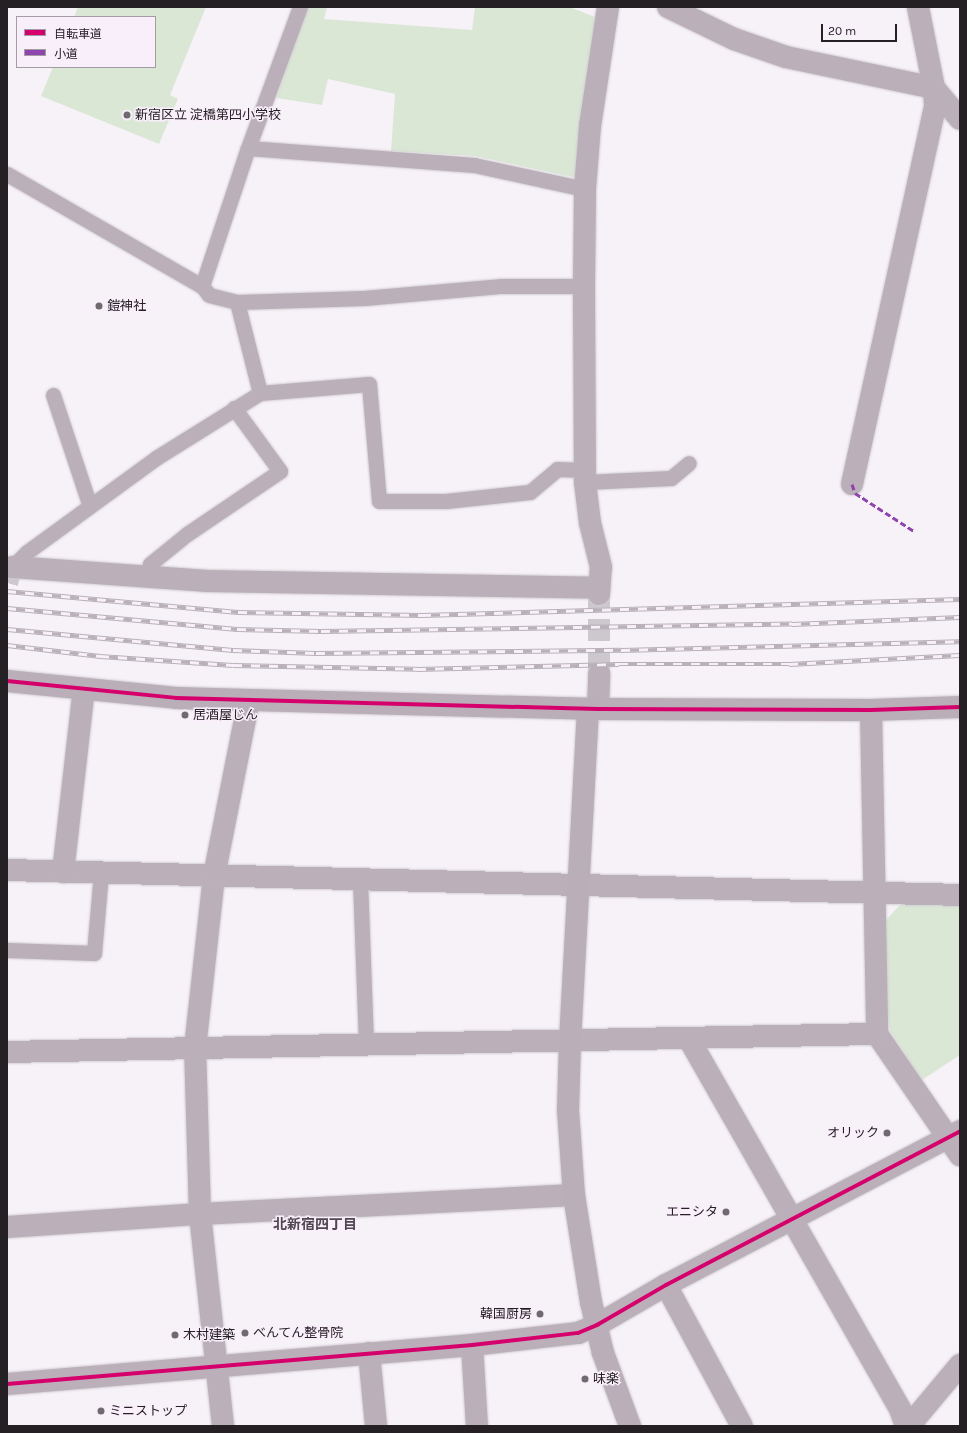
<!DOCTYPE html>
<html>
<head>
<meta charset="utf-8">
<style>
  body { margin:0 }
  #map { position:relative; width:967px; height:1433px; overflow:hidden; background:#f7f2f8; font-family:Karla,"Noto Sans JP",sans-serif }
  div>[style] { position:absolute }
  .green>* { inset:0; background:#dae7d5 }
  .street-tunnel>* { height:22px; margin-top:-11px; transform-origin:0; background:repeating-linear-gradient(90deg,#cdc8ce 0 22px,transparent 0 33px) }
  .roads { filter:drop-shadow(0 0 1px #d0cdd1) drop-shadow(0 0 1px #d0cdd1) }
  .lane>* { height:15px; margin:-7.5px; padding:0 7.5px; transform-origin:7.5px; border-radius:7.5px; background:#bbb0b9 }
  .street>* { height:22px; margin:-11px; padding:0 11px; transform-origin:11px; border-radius:11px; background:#bbb0b9 }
  .secondary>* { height:22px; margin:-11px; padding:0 11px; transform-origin:11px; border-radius:11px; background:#baaeb8 }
  .rail>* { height:4.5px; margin-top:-2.25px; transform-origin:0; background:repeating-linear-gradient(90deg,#f9effb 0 9px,#b8b1b7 0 18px); box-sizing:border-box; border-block:1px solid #b8b1b7 }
  .quiet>* { height:3px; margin-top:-1.5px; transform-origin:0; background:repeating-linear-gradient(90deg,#8e44ad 0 6px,transparent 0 9px) }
  .cycleway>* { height:4px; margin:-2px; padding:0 2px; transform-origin:2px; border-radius:2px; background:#d6006c }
  .dots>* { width:11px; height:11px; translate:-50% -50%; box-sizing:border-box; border:2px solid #f9effb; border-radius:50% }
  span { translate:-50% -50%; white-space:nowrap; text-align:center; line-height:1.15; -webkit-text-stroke:3px #f9effb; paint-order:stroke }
  .poi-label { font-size:13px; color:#242024 }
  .left { translate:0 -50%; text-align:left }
  .right { translate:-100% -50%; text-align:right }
  .neighbourhood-label { font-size:14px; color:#4f4751; font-weight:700 }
  .frame { position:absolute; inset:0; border:8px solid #242024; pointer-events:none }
  .legend { position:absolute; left:16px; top:16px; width:140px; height:52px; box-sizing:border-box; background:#f9effb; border:1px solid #a49ca5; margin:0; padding:5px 7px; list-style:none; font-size:12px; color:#242024 }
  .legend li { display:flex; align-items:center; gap:8px; height:20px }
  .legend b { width:20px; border:1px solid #a49ca5 }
  .scale { position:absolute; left:821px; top:24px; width:76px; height:18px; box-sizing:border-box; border:2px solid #242024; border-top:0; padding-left:5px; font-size:12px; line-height:14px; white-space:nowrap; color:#242024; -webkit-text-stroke:3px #f9effb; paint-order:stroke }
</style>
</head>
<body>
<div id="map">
  <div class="green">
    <i style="clip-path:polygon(78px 7px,206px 7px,170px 95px,178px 99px,159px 144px,41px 96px,53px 67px,155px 67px,155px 17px,74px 17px)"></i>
    <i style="clip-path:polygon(308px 7px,327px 7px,324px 19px,472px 30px,475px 7px,569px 7px,598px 18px,577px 178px,475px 156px,391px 151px,395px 94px,328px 79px,322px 105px,276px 98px)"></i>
    <i style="clip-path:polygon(901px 904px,960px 905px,960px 1055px,922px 1080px,890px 1031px,888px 1019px,885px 921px)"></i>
  </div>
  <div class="street-tunnel">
    <i style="left:7px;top:583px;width:7px;rotate:-74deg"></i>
    <i style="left:599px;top:674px;width:80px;rotate:-90deg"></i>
  </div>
  <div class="roads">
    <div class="lane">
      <i style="left:248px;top:148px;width:227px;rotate:4.3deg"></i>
      <i style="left:474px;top:165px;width:114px;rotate:12.2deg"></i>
      <i style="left:7px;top:174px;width:225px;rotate:29.9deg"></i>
      <i style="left:202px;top:286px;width:11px;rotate:52deg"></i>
      <i style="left:209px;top:295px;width:29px;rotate:14deg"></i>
      <i style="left:237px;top:302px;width:94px;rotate:75.8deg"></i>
      <i style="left:260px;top:393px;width:123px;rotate:148deg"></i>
      <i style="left:156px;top:458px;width:160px;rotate:143.9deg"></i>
      <i style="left:27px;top:552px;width:21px;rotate:135deg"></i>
      <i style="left:202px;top:286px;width:145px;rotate:-71.6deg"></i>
      <i style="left:248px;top:148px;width:150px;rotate:-69.8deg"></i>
      <i style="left:237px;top:302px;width:127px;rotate:-1.8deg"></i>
      <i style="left:364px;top:298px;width:139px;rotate:-5deg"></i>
      <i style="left:502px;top:286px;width:82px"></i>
      <i style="left:260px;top:393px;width:109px;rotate:-4.7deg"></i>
      <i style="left:369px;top:384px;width:117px;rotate:85.1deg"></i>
      <i style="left:379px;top:501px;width:67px"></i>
      <i style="left:446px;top:501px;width:84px;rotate:-6.1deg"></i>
      <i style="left:530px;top:492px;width:35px;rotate:-40deg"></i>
      <i style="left:557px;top:469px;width:28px;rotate:2deg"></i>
      <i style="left:53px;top:395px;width:117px;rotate:71.6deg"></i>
      <i style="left:585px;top:482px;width:86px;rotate:-2.7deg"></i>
      <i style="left:671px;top:478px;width:23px;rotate:-40deg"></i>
      <i style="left:147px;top:577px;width:13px;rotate:-77deg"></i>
      <i style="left:150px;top:564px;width:48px;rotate:-39deg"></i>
      <i style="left:187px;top:534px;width:112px;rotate:-34.1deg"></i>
      <i style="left:280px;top:471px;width:78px;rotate:-126.1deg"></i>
      <i style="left:360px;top:880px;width:164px;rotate:87.9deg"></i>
      <i style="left:7px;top:950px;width:87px;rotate:2deg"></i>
      <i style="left:94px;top:953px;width:80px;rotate:-85deg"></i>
    </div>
    <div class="street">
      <i style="left:668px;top:7px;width:73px;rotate:25.9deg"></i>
      <i style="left:734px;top:39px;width:55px;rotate:19.1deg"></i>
      <i style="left:786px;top:57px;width:151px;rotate:11.8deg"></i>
      <i style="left:934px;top:88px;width:40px;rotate:50deg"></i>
      <i style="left:852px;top:484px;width:387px;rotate:-77.6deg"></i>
      <i style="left:935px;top:106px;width:18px;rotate:-93deg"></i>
      <i style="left:934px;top:88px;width:83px;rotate:-101.2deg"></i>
      <i style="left:12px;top:567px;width:196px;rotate:4.1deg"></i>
      <i style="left:207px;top:581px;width:392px;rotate:1deg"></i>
      <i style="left:599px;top:594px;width:27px;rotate:-86deg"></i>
      <i style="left:601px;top:567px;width:45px;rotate:-104deg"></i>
      <i style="left:590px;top:523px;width:41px;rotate:-97deg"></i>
      <i style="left:585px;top:482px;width:196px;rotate:-90.3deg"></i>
      <i style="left:584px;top:286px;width:97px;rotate:-89.4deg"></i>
      <i style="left:585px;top:189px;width:63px;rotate:-85.5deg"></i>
      <i style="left:590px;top:126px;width:120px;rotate:-81.4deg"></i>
      <i style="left:598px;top:709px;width:35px;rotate:-88deg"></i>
      <i style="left:871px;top:710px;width:324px;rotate:88.9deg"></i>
      <i style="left:877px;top:1034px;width:147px;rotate:55.6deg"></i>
      <i style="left:7px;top:870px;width:953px;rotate:1.5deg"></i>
      <i style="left:63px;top:872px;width:184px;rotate:-83.5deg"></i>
      <i style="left:689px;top:1039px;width:426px;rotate:60.3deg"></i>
      <i style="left:900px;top:1409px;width:18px;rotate:71deg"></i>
      <i style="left:7px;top:1052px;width:870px;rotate:-1.19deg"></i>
      <i style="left:7px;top:1227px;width:193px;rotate:-3.9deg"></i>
      <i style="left:200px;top:1214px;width:374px;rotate:-2.9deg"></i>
      <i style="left:666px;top:1285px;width:160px;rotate:61.7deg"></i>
      <i style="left:472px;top:1345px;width:81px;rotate:86.5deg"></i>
      <i style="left:369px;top:1353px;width:73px;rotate:84.5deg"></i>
      <i style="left:7px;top:1384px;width:467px;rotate:-4.8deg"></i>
      <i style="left:472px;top:1345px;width:107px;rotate:-6.5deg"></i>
      <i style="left:578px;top:1333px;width:21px;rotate:-23deg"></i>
      <i style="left:597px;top:1325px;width:80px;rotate:-30.1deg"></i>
      <i style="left:666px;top:1285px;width:332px;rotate:-27.6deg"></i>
      <i style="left:223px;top:1426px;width:213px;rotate:-96.2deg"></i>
      <i style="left:200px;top:1214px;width:166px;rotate:-91.7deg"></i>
      <i style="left:195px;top:1048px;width:173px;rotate:-83.7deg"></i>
      <i style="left:214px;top:876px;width:179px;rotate:-78.8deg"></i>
      <i style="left:909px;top:1426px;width:80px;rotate:-50.1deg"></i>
    </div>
    <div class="secondary">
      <i style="left:7px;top:681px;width:170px;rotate:5.7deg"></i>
      <i style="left:176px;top:698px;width:422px;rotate:1.5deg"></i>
      <i style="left:598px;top:709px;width:273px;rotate:0.2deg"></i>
      <i style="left:871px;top:710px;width:89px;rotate:-1.9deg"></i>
      <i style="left:588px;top:709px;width:331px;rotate:93.1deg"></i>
      <i style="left:570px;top:1040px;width:70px;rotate:91.6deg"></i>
      <i style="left:568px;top:1110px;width:85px;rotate:86deg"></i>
      <i style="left:574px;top:1195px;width:108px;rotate:81deg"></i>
      <i style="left:591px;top:1302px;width:52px;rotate:76.8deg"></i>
      <i style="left:603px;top:1353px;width:78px;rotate:69.7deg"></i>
    </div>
  </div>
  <div class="rail">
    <i style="left:7px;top:591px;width:232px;rotate:5.2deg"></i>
    <i style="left:238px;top:612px;width:184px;rotate:0.9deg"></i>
    <i style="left:422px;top:615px;width:538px;rotate:-1.7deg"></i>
    <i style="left:7px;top:608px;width:231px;rotate:5.2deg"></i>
    <i style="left:237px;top:629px;width:84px;rotate:1.4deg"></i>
    <i style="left:321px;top:631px;width:471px;rotate:-0.9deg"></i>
    <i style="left:792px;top:624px;width:168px;rotate:-2.4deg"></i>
    <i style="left:7px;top:629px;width:227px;rotate:5.3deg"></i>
    <i style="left:233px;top:650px;width:83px;rotate:2.1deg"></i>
    <i style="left:316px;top:653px;width:305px;rotate:-0.6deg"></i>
    <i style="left:621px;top:650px;width:339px;rotate:-1.5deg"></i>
    <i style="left:7px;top:645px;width:94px;rotate:6.7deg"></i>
    <i style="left:100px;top:656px;width:133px;rotate:3.9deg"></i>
    <i style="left:233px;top:665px;width:184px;rotate:1.2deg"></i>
    <i style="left:417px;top:669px;width:202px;rotate:-1.4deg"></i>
    <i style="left:619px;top:664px;width:170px"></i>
    <i style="left:789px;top:664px;width:171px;rotate:-3deg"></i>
  </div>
  <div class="quiet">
    <i style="left:852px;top:484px;width:9px;rotate:72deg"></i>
    <i style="left:855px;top:493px;width:70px;rotate:32.8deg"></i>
  </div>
  <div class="cycleway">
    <i style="left:7px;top:681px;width:170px;rotate:5.7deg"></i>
    <i style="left:176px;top:698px;width:422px;rotate:1.5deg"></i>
    <i style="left:598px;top:709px;width:273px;rotate:0.2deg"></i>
    <i style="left:871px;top:710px;width:89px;rotate:-1.9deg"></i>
    <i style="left:7px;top:1384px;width:467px;rotate:-4.8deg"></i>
    <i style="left:472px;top:1345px;width:107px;rotate:-6.5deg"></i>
    <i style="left:578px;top:1333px;width:21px;rotate:-23deg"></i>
    <i style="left:597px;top:1325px;width:80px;rotate:-30.1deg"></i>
    <i style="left:666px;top:1285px;width:332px;rotate:-27.6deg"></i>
  </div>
  <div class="dots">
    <i style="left:127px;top:115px;background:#6e6a6e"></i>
    <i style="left:99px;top:306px;background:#6e6a6e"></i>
    <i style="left:185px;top:715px;background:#6e6a6e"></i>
    <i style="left:887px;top:1133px;background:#6e6a6e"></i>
    <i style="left:726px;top:1212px;background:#6e6a6e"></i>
    <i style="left:540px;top:1314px;background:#6e6a6e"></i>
    <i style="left:245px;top:1333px;background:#6e6a6e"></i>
    <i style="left:175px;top:1335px;background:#6e6a6e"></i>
    <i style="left:585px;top:1379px;background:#6e6a6e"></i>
    <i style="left:101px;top:1411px;background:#6e6a6e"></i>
  </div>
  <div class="poi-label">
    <span class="left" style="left:135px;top:115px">新宿区立 淀橋第四小学校</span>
    <span class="left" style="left:107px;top:306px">鎧神社</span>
    <span class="left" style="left:193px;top:715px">居酒屋じん</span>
    <span class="right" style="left:879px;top:1133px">オリック</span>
    <span class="right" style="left:718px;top:1212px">エニシタ</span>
    <span class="right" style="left:532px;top:1314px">韓国厨房</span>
    <span class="left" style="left:253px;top:1333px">べんてん整骨院</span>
    <span class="left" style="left:183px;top:1335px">木村建築</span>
    <span class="left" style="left:593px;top:1379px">味楽</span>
    <span class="left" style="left:109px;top:1411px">ミニストップ</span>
  </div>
  <div class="neighbourhood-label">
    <span style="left:315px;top:1225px">北新宿四丁目</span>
  </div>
  <div class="frame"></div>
  <ul class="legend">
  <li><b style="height:5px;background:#d6006c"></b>自転車道</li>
  <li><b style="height:5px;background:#8e44ad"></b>小道</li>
  </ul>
  <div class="scale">20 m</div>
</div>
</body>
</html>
